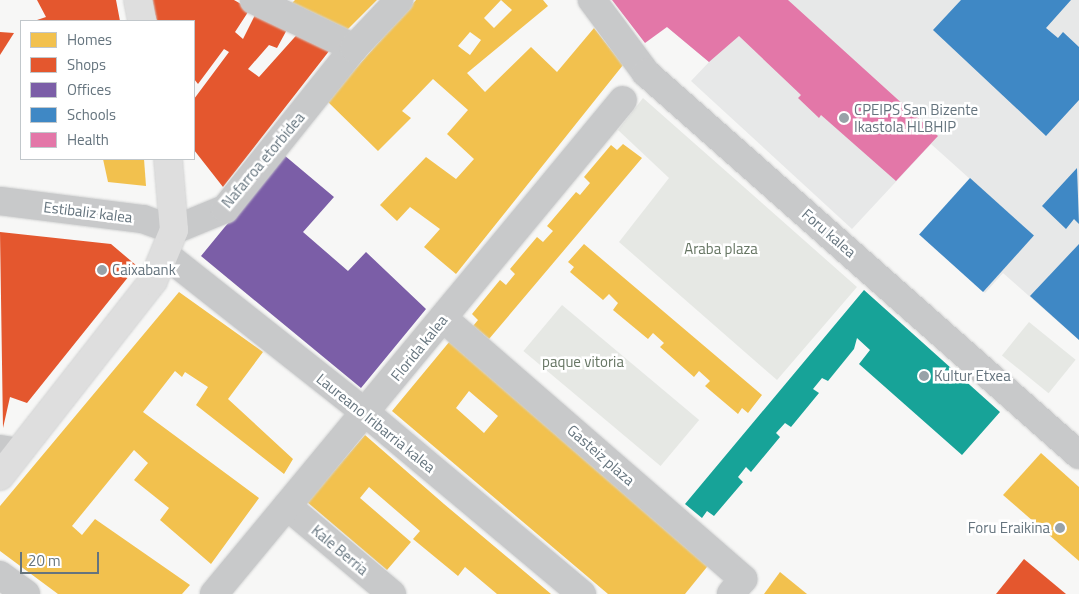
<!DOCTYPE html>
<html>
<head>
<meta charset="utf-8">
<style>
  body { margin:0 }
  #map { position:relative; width:1079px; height:594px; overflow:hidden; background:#f7f7f6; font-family:"Titillium Web",sans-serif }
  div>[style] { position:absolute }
  .built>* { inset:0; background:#e7e8e8 }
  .green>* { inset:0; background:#e6e8e4; transform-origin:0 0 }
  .homes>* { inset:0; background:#f2c14e }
  .shops>* { inset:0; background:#e4572e }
  .offices>* { inset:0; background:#7b5ea7 }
  .schools>* { inset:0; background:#3f88c5; transform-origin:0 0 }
  .health>* { inset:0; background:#e377a8 }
  .public>* { inset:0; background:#17a398 }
  .roads { filter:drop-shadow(0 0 1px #d2d3d3) drop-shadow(0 0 1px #d2d3d3) }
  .minor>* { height:28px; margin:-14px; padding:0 14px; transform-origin:14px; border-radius:14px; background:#c8c9ca }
  .major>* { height:28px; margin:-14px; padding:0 14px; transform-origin:14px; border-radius:14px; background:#dedede }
  .dots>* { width:14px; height:14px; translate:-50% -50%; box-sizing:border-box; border:2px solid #fff; border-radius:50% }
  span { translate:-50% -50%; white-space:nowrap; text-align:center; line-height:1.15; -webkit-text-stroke:5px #fff; paint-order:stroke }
  .poi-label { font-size:15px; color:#65747e }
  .left { translate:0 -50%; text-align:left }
  .right { translate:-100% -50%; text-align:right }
  .street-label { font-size:15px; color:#65747e }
  .park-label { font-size:15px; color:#677664 }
  .legend { position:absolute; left:20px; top:20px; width:175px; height:140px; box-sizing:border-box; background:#fff; border:1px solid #c1c7cb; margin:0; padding:6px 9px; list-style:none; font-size:15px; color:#65747e }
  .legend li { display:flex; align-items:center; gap:10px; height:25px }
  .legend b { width:25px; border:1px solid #c1c7cb }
  .scale { position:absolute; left:20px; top:552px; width:79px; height:22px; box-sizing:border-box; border:2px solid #65747e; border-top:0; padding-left:6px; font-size:15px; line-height:18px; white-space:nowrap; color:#65747e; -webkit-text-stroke:4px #fff; paint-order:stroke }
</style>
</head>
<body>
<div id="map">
  <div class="built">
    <i style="clip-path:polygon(688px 0,1079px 0,1079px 340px,1003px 273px,985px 293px,921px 236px,970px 179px,931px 144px,852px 229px,691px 81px,709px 62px,667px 27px)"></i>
  </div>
  <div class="green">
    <i style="clip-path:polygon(643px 98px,857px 287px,777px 380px,619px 242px,669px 178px,618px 130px)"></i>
    <i style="left:562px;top:305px;width:179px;height:60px;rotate:40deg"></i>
    <i style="left:1029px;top:322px;width:60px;height:43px;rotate:39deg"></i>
  </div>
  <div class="homes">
    <i style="clip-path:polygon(295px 0,377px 0,343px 34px,288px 7px)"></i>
    <i style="clip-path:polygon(evenodd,416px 0,543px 0,548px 6px,467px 73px,485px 92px,531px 47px,557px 72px,594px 28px,623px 65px,456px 274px,424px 247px,440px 229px,410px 207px,397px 221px,380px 205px,426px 157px,456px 179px,474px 159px,447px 134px,468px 110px,433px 79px,402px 111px,411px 118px,378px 151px,327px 101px,416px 0,501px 0,512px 10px,494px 28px,484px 18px,501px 0,416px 0,470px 32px,481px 40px,470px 55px,458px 46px,470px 32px)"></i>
    <i style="clip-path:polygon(623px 144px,642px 158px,489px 339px,473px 326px,478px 320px,472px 314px,500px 280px,506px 285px,515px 274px,510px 269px,537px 237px,543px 242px,553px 231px,547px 226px,576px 192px,580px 195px,590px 183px,584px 177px,611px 145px,617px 150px)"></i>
    <i style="clip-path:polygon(103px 159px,144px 159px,146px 186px,108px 182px)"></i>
    <i style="clip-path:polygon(584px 244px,762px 395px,748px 413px,742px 408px,738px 414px,705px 386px,710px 381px,699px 371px,694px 377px,660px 347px,664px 343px,653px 333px,648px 339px,613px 310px,618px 303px,609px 294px,603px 300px,570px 272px,574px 267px,568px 262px)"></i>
    <i style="clip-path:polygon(179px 292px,263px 352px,228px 399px,293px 459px,284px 474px,196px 405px,208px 387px,185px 372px,182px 377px,175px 371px,143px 412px,259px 498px,211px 564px,160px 520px,169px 508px,134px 480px,148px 463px,134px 450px,72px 526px,82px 535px,95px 519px,190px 585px,182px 594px,58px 594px,0 551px,0 506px)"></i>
    <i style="clip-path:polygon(evenodd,450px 341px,711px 562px,685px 594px,608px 594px,392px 411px,450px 341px,469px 391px,498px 416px,484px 433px,456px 408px,469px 391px)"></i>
    <i style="clip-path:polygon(365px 435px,444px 504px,551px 594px,497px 594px,465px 567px,458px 576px,413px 539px,420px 531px,369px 487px,360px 498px,411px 542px,387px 570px,307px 502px)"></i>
    <i style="clip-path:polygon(1041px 453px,1079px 487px,1079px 561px,1003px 495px)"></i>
    <i style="clip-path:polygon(780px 572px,807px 594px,764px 594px)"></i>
  </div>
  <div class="shops">
    <i style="clip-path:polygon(37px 0,116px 0,120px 21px,34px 21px,46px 17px)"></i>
    <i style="clip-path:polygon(150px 0,234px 0,250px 9px,235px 32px,243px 39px,258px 9px,290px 24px,277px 48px,269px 45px,248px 69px,259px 77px,302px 29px,333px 46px,223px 187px,194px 150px,194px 99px,229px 52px,224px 49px,198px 84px,194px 79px,194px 21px,157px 21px)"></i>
    <i style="clip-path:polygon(0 32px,14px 33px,0 55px)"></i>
    <i style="clip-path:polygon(0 232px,111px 244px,137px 266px,27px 403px,10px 397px,3px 428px)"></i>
    <i style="clip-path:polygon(1024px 559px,1066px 594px,996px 594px)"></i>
  </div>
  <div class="offices">
    <i style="clip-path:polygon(284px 155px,334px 197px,303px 232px,348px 271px,366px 252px,426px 309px,361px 388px,201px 256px)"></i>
  </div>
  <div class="schools">
    <i style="clip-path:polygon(961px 0,1071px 0,1046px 28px,1058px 38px,1063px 32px,1079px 47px,1079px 100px,1046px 136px,933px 30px)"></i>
    <i style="clip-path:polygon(1077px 168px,1079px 224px,1074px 219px,1066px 229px,1042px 206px)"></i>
    <i style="left:970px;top:178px;width:86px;height:76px;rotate:42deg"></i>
    <i style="clip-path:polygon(1079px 244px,1079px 340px,1030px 296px)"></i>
  </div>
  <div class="health">
    <i style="clip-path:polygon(612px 0,788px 0,938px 136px,896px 181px,821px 115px,819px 118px,798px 98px,801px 95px,739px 36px,709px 62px,667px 27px,645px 43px)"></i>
  </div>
  <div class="public">
    <i style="clip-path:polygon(864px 290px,1000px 412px,962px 455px,859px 364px,870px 350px,857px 338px,854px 349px,828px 381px,822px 378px,813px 389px,819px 393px,791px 427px,785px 423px,776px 433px,780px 437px,751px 472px,746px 467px,738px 477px,743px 482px,714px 516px,707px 511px,702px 518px,685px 504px)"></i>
  </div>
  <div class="roads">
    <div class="minor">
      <i style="left:254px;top:0;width:111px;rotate:25.6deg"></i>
      <i style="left:592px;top:0;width:91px;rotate:53.5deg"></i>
      <i style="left:646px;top:73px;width:577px;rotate:41.42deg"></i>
      <i style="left:0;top:201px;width:144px;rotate:7.2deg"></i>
      <i style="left:143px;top:219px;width:33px;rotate:20deg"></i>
      <i style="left:174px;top:230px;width:55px;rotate:-22.4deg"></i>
      <i style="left:225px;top:209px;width:206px;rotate:-51.3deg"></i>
      <i style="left:354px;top:48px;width:66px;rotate:-46.8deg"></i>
      <i style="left:167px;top:256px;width:253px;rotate:38.3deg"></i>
      <i style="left:366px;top:413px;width:282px;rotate:40deg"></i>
      <i style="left:443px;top:318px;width:398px;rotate:41deg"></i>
      <i style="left:743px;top:579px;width:19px;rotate:129deg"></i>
      <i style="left:0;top:449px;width:18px;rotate:9deg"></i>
      <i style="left:287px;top:506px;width:137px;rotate:40deg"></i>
      <i style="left:0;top:575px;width:32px;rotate:36deg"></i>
      <i style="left:214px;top:594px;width:641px;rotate:-50.38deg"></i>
    </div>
    <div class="major">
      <i style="left:138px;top:0;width:21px;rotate:79deg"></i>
      <i style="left:0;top:476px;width:248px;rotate:-51.9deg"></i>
      <i style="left:153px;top:281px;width:55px;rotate:-67.6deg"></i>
      <i style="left:174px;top:230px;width:71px;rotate:-94.8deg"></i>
    </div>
  </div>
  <div class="dots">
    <i style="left:844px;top:118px;background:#98a2a8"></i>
    <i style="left:102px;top:270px;background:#98a2a8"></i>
    <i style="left:924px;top:376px;background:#98a2a8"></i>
    <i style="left:1060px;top:528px;background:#98a2a8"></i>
  </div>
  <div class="poi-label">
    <span class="left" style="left:854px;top:118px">CPEIPS San Bizente<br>Ikastola HLBHIP</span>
    <span class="left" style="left:112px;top:270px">Caixabank</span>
    <span class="left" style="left:934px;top:376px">Kultur Etxea</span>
    <span class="right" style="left:1050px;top:528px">Foru Eraikina</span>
  </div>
  <div class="street-label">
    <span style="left:263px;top:160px;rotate:-50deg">Nafarroa etorbidea</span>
    <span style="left:88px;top:212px;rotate:7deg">Estibaliz kalea</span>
    <span style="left:829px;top:233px;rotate:41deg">Foru kalea</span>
    <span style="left:419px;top:348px;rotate:-51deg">Florida kalea</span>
    <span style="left:376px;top:423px;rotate:39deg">Laureano Iribarria kalea</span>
    <span style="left:601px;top:455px;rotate:41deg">Gasteiz plaza</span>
    <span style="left:340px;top:550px;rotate:40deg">Kale Berria</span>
  </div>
  <div class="park-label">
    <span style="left:721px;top:249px">Araba plaza</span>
    <span style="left:583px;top:362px">paque vitoria</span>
  </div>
  <ul class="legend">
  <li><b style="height:14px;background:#f2c14e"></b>Homes</li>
  <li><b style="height:14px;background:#e4572e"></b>Shops</li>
  <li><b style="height:14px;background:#7b5ea7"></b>Offices</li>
  <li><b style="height:14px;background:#3f88c5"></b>Schools</li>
  <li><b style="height:14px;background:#e377a8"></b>Health</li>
  </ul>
  <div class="scale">20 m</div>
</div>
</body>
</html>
